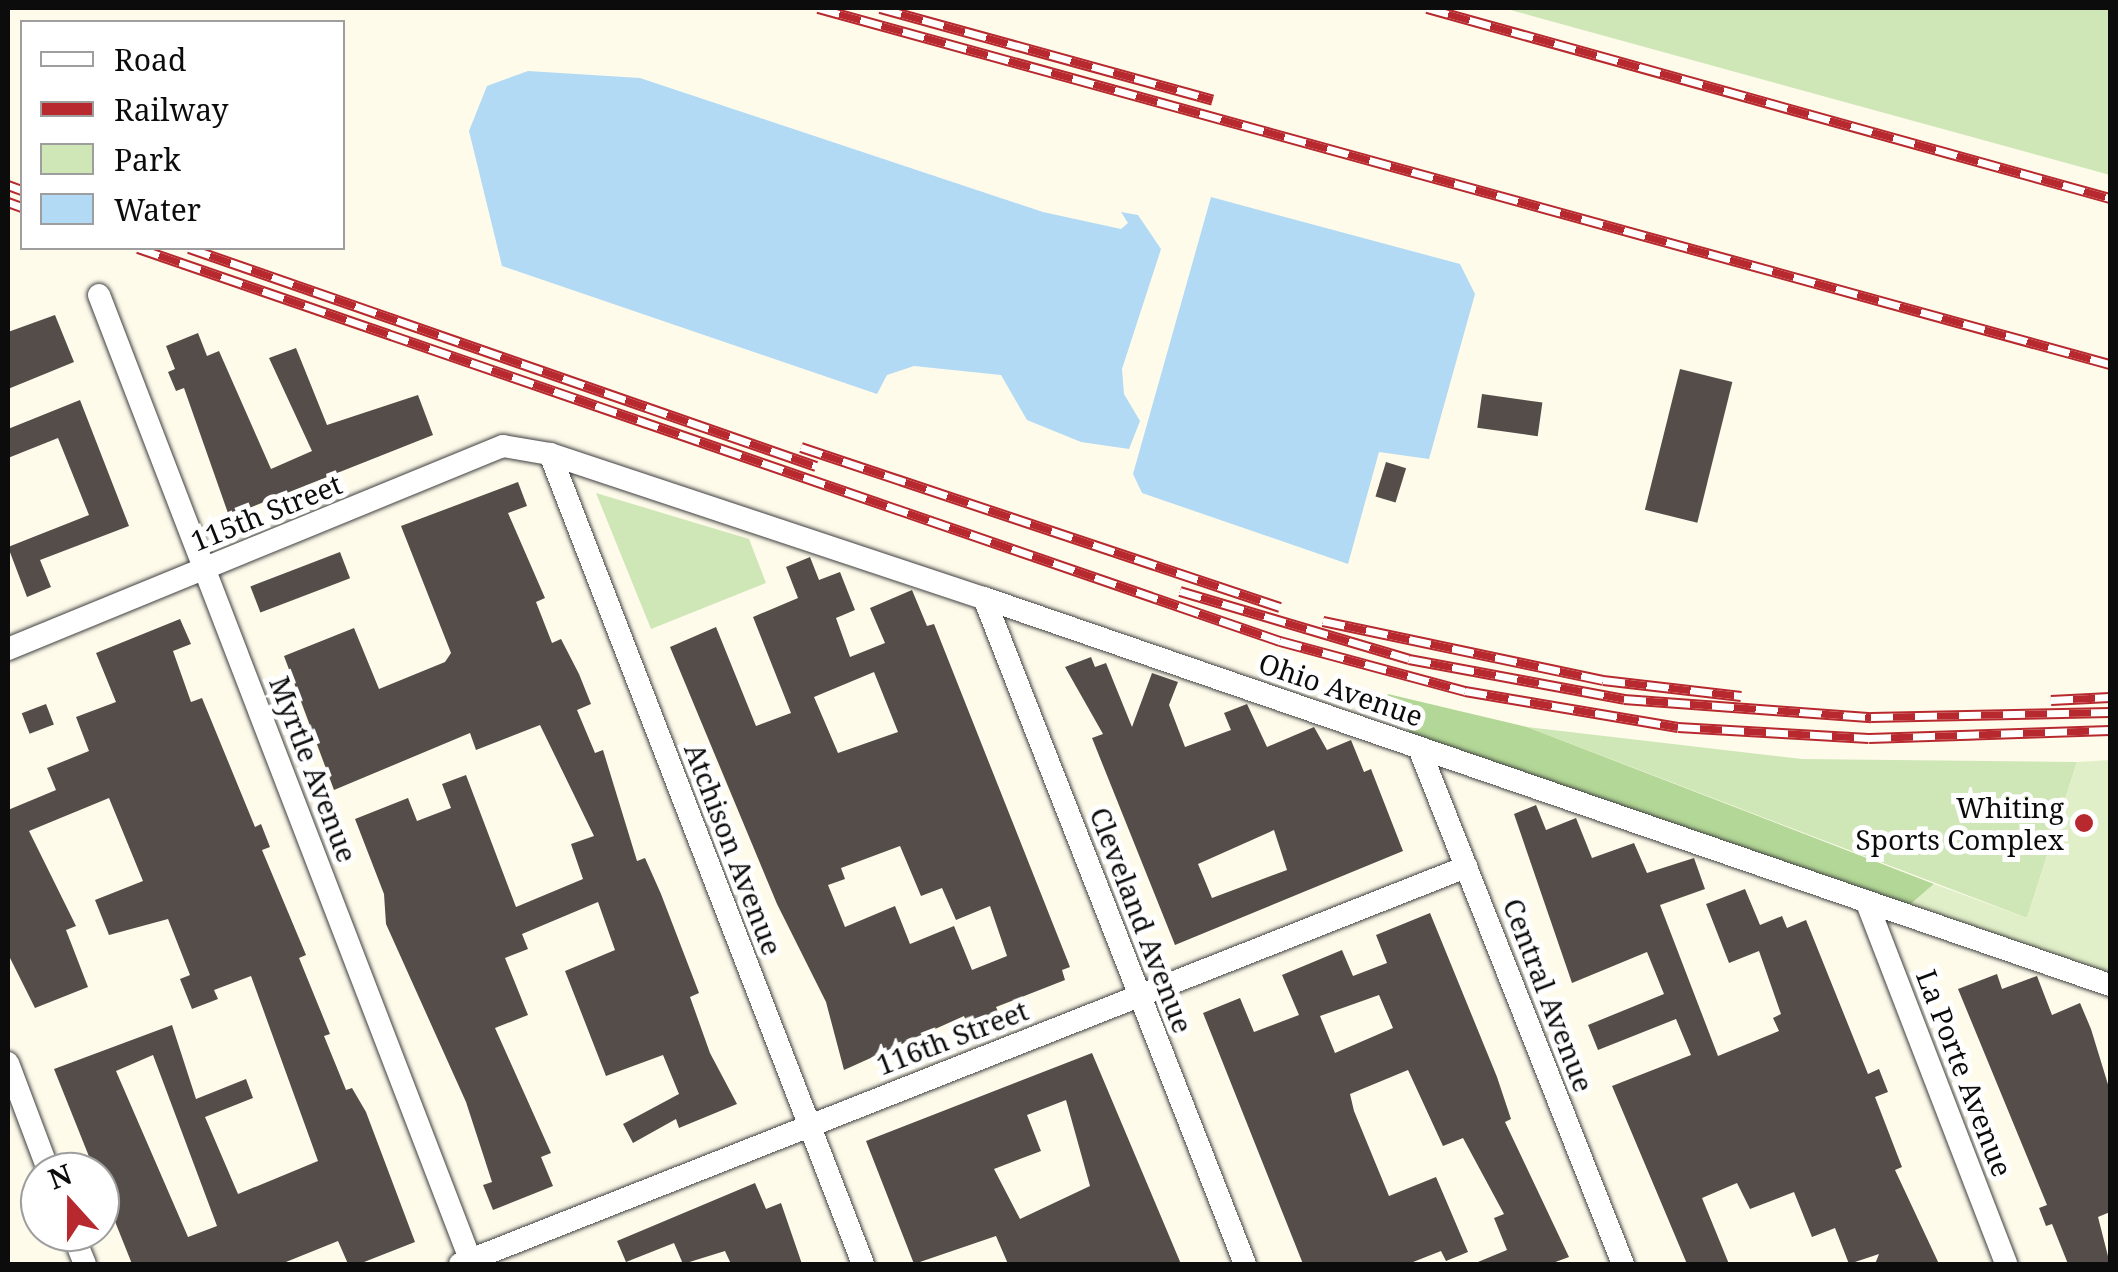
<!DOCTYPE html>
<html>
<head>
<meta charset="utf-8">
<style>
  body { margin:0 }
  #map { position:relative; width:2118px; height:1272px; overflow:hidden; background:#fefbeb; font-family:"Noto Serif",serif }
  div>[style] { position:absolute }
  .green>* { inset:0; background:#cfe7b7 }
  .forest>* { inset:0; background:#b3d796 }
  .pitch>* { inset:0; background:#e1efc8 }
  .water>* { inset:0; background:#b2daf4 }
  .building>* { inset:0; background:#544d49; transform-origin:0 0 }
  .roads { filter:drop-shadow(0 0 2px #3f3f3f) drop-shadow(0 0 2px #3f3f3f) }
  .minor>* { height:22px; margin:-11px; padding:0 11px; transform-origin:11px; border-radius:11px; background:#fff }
  .rail>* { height:11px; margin-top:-5.5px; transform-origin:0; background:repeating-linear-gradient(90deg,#fff 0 22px,#b7292e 0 44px); box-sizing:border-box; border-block:2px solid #b7292e }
  .dots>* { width:28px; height:28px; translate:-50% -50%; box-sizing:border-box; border:5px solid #fff; border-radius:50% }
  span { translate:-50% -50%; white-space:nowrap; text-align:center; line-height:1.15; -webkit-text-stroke:10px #fff; paint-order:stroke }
  .street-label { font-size:28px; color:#0c0c0c }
  .poi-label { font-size:28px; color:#0c0c0c }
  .right { translate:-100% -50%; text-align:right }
  .frame { position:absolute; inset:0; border:10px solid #0c0c0c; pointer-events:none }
  .legend { position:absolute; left:20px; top:20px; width:325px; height:230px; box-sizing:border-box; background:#fff; border:2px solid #9e9e9e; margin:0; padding:12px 18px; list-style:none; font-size:30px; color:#0c0c0c }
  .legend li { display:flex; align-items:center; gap:20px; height:50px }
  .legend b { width:50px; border:2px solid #9e9e9e }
  .north { position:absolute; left:20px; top:1152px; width:100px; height:100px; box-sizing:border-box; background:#fff; border:2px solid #9e9e9e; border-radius:50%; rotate:339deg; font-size:28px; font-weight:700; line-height:40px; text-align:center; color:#0c0c0c }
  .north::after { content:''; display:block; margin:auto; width:35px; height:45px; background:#b7292e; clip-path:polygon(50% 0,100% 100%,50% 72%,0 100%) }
</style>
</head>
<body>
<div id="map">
  <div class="green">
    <i style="clip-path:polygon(1503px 8px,2110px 8px,2110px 175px)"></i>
    <i style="clip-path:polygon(596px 493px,749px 539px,766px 583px,651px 629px)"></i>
    <i style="clip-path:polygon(1527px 727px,1802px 759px,2077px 762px,2027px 918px)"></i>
  </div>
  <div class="forest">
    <i style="clip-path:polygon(1388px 694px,1527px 727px,1934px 884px,1904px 910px,1415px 738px,1383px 702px)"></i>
  </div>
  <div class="pitch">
    <i style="clip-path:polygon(2110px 760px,2110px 976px,1904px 910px,1934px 884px,2027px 918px,2077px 762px)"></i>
  </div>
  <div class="water">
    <i style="clip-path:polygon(528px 71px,640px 78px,1043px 212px,1121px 229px,1128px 223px,1121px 212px,1138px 215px,1161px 249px,1122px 369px,1124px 394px,1140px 421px,1129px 449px,1081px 442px,1027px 420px,1001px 375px,914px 366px,887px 375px,877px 394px,502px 266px,469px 131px,487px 86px)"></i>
    <i style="clip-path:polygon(1211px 197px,1460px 264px,1475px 294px,1429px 459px,1379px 452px,1348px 564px,1142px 493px,1133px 474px)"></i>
  </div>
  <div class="building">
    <i style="clip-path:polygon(55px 315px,74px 362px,8px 389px,8px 332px)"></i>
    <i style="clip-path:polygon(198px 333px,207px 356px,219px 351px,271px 469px,312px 451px,269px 358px,296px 348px,327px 425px,418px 395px,433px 435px,229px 516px,184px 388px,176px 391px,168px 372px,175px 369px,166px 346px)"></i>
    <i style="left:1680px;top:369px;width:54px;height:145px;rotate:14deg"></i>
    <i style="left:1482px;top:394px;width:61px;height:34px;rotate:8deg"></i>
    <i style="clip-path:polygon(80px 400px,129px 526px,40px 560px,51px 587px,27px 597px,8px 547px,89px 515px,58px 438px,8px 458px,8px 429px)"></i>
    <i style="left:1386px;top:462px;width:21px;height:36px;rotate:17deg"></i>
    <i style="clip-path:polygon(518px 482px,527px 506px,508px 513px,545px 598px,536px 602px,552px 643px,561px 639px,579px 674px,591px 704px,577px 710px,595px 753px,603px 750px,637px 861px,645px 858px,661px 894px,699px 993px,690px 997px,710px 1053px,737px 1104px,679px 1128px,676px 1119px,633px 1143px,623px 1124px,679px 1094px,663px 1055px,606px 1076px,565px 971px,615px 950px,598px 902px,522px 934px,528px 949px,505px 958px,528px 1015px,495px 1028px,551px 1153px,541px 1157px,553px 1186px,493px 1210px,483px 1185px,492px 1182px,466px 1102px,386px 924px,384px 894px,355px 819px,408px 798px,417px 821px,451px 808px,442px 784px,466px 775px,516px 907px,583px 879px,571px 844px,594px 836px,540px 725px,476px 750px,470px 733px,334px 790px,284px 656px,354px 628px,379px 689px,445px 662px,451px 653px,401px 526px)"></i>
    <i style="left:340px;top:552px;width:28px;height:96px;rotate:69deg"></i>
    <i style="clip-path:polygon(evenodd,810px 557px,819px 580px,840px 572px,855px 610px,836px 618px,850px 657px,885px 643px,870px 608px,912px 590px,927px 626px,934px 624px,1070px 967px,1062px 970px,1065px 980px,996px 1007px,999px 1014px,968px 1026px,964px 1016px,844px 1070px,826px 1002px,777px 904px,670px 647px,716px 627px,756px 726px,791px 713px,753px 617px,798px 598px,786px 567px,810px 557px,874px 672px,898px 732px,838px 753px,814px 697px,874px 672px,810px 557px,900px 846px,921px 896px,942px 888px,956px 920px,990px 906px,1007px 956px,972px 970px,954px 926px,910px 944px,895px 906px,845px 927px,828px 885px,845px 879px,841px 868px,900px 846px)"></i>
    <i style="clip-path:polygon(evenodd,180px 619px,191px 644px,173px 651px,191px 702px,202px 698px,255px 827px,261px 824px,270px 847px,262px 850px,306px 955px,299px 958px,330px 1034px,324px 1036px,346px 1090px,352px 1088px,366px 1112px,415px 1242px,359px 1264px,348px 1264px,338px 1241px,281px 1264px,132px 1264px,54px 1069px,172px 1025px,196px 1099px,246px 1079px,253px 1098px,205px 1117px,238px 1194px,318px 1161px,251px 976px,214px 990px,218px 999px,192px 1009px,180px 979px,190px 975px,168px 919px,109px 935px,95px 900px,143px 881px,109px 798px,29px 831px,76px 926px,66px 930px,88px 987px,35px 1008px,8px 954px,8px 810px,56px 790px,47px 768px,89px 751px,76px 717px,116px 702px,96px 653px,180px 619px,153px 1055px,217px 1226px,188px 1237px,116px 1071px,153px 1055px)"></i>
    <i style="clip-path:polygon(evenodd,1091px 657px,1095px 667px,1106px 663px,1132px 727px,1152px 673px,1178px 682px,1169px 705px,1185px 747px,1231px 730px,1224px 713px,1247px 704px,1267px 747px,1314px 727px,1327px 750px,1351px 740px,1364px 772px,1371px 769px,1403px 851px,1175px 945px,1092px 738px,1103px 734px,1065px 667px,1091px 657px,1274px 830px,1287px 870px,1212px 898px,1198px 864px,1274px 830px)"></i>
    <i style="left:46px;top:704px;width:22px;height:26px;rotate:69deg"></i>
    <i style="clip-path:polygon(1536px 805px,1546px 830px,1576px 818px,1592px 858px,1634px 843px,1647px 873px,1694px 858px,1705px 889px,1660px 905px,1718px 1056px,1779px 1031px,1773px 1018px,1781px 1014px,1759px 951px,1729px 963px,1706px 904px,1745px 889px,1760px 925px,1782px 916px,1787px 928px,1806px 920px,1868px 1074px,1879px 1069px,1888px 1092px,1875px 1097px,1902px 1167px,1895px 1170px,1939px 1264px,1875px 1264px,1879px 1254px,1849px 1264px,1835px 1228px,1812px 1237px,1794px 1192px,1750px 1209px,1737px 1183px,1702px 1198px,1729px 1264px,1687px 1264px,1612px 1086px,1691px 1055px,1676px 1019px,1598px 1050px,1588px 1025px,1664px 994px,1647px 952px,1572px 983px,1514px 814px)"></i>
    <i style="clip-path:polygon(evenodd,1430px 913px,1497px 1077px,1511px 1119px,1505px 1122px,1569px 1257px,1550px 1264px,1473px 1264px,1507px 1250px,1494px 1218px,1504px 1214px,1463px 1138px,1443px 1146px,1408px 1070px,1350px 1094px,1354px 1111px,1389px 1196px,1436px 1177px,1468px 1252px,1446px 1261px,1441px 1251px,1408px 1264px,1303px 1264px,1203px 1013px,1240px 998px,1254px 1032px,1299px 1015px,1282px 975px,1342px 950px,1353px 976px,1387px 963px,1376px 935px,1430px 913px,1379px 995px,1393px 1028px,1335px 1053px,1320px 1016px,1379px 995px)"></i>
    <i style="clip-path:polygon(1997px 974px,2002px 989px,2037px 976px,2052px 1015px,2080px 1003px,2091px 1029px,2110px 1091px,2110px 1212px,2098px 1217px,2110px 1264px,2068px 1264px,2052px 1224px,2046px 1226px,2039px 1208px,2047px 1205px,1958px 989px)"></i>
    <i style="clip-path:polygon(evenodd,1092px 1053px,1181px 1264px,1008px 1264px,996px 1236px,914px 1264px,866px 1141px,1092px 1053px,1066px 1100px,1090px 1186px,1020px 1219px,994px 1169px,1041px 1151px,1027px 1115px,1066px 1100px)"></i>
    <i style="clip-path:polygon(755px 1183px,766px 1209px,781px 1203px,802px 1264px,731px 1264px,725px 1251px,683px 1264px,674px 1243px,626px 1262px,617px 1241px)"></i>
  </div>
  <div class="roads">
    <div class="minor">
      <i style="left:99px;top:295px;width:1038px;rotate:68.95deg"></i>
      <i style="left:550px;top:454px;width:868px;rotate:68.87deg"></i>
      <i style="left:984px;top:598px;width:715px;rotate:68.6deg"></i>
      <i style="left:8px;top:649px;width:535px;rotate:-22.3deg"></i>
      <i style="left:503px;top:446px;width:48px;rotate:9.7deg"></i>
      <i style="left:550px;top:454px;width:457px;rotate:18.4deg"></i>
      <i style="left:984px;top:598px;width:1191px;rotate:18.97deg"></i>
      <i style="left:1419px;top:748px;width:555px;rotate:68.43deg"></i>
      <i style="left:1867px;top:903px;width:387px;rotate:68.9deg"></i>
      <i style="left:8px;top:1063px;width:116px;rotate:69.4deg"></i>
      <i style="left:72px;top:1232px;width:35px;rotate:68deg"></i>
      <i style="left:460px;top:1264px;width:1082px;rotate:-21.54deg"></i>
    </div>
  </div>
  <div class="rail">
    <i style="left:818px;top:8px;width:1340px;rotate:15.41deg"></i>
    <i style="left:880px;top:8px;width:345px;rotate:15.4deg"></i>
    <i style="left:1427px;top:8px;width:709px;rotate:15.55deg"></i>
    <i style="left:8px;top:185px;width:15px;rotate:20deg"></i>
    <i style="left:8px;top:202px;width:15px;rotate:20deg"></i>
    <i style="left:138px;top:248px;width:1208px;rotate:18.99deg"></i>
    <i style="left:1280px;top:641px;width:192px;rotate:15.1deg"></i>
    <i style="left:1465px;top:691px;width:216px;rotate:9.6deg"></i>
    <i style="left:1678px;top:727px;width:191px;rotate:3.3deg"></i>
    <i style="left:1869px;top:738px;width:241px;rotate:-1.9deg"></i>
    <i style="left:189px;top:248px;width:664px;rotate:19.17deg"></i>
    <i style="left:801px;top:447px;width:505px;rotate:18.47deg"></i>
    <i style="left:1180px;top:591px;width:239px;rotate:16.5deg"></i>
    <i style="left:1409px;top:659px;width:219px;rotate:10.5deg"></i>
    <i style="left:1624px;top:699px;width:248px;rotate:4.2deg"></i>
    <i style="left:1871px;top:717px;width:239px;rotate:-1.2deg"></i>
    <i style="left:1323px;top:621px;width:286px;rotate:11.9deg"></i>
    <i style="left:1603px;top:680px;width:139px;rotate:6.6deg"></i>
    <i style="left:2051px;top:700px;width:59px;rotate:-2.9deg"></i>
  </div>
  <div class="dots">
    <i style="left:2084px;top:823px;background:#b7292e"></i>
  </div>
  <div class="street-label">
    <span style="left:266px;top:512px;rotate:-22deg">115th Street</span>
    <span style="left:1341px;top:689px;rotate:19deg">Ohio Avenue</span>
    <span style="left:314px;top:769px;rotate:69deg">Myrtle Avenue</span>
    <span style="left:734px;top:849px;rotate:69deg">Atchison Avenue</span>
    <span style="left:1142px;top:920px;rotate:69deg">Cleveland Avenue</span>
    <span style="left:1549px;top:995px;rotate:69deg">Central Avenue</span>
    <span style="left:952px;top:1037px;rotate:-21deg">116th Street</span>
    <span style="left:1965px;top:1073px;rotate:69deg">La Porte Avenue</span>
  </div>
  <div class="poi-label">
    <span class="right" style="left:2064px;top:823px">Whiting<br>Sports Complex</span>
  </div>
  <div class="frame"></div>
  <ul class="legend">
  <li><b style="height:12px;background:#fff"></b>Road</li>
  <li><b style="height:12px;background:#b7292e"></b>Railway</li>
  <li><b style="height:28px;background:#cfe7b7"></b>Park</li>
  <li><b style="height:28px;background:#b2daf4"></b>Water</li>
  </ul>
  <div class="north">N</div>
</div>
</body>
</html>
